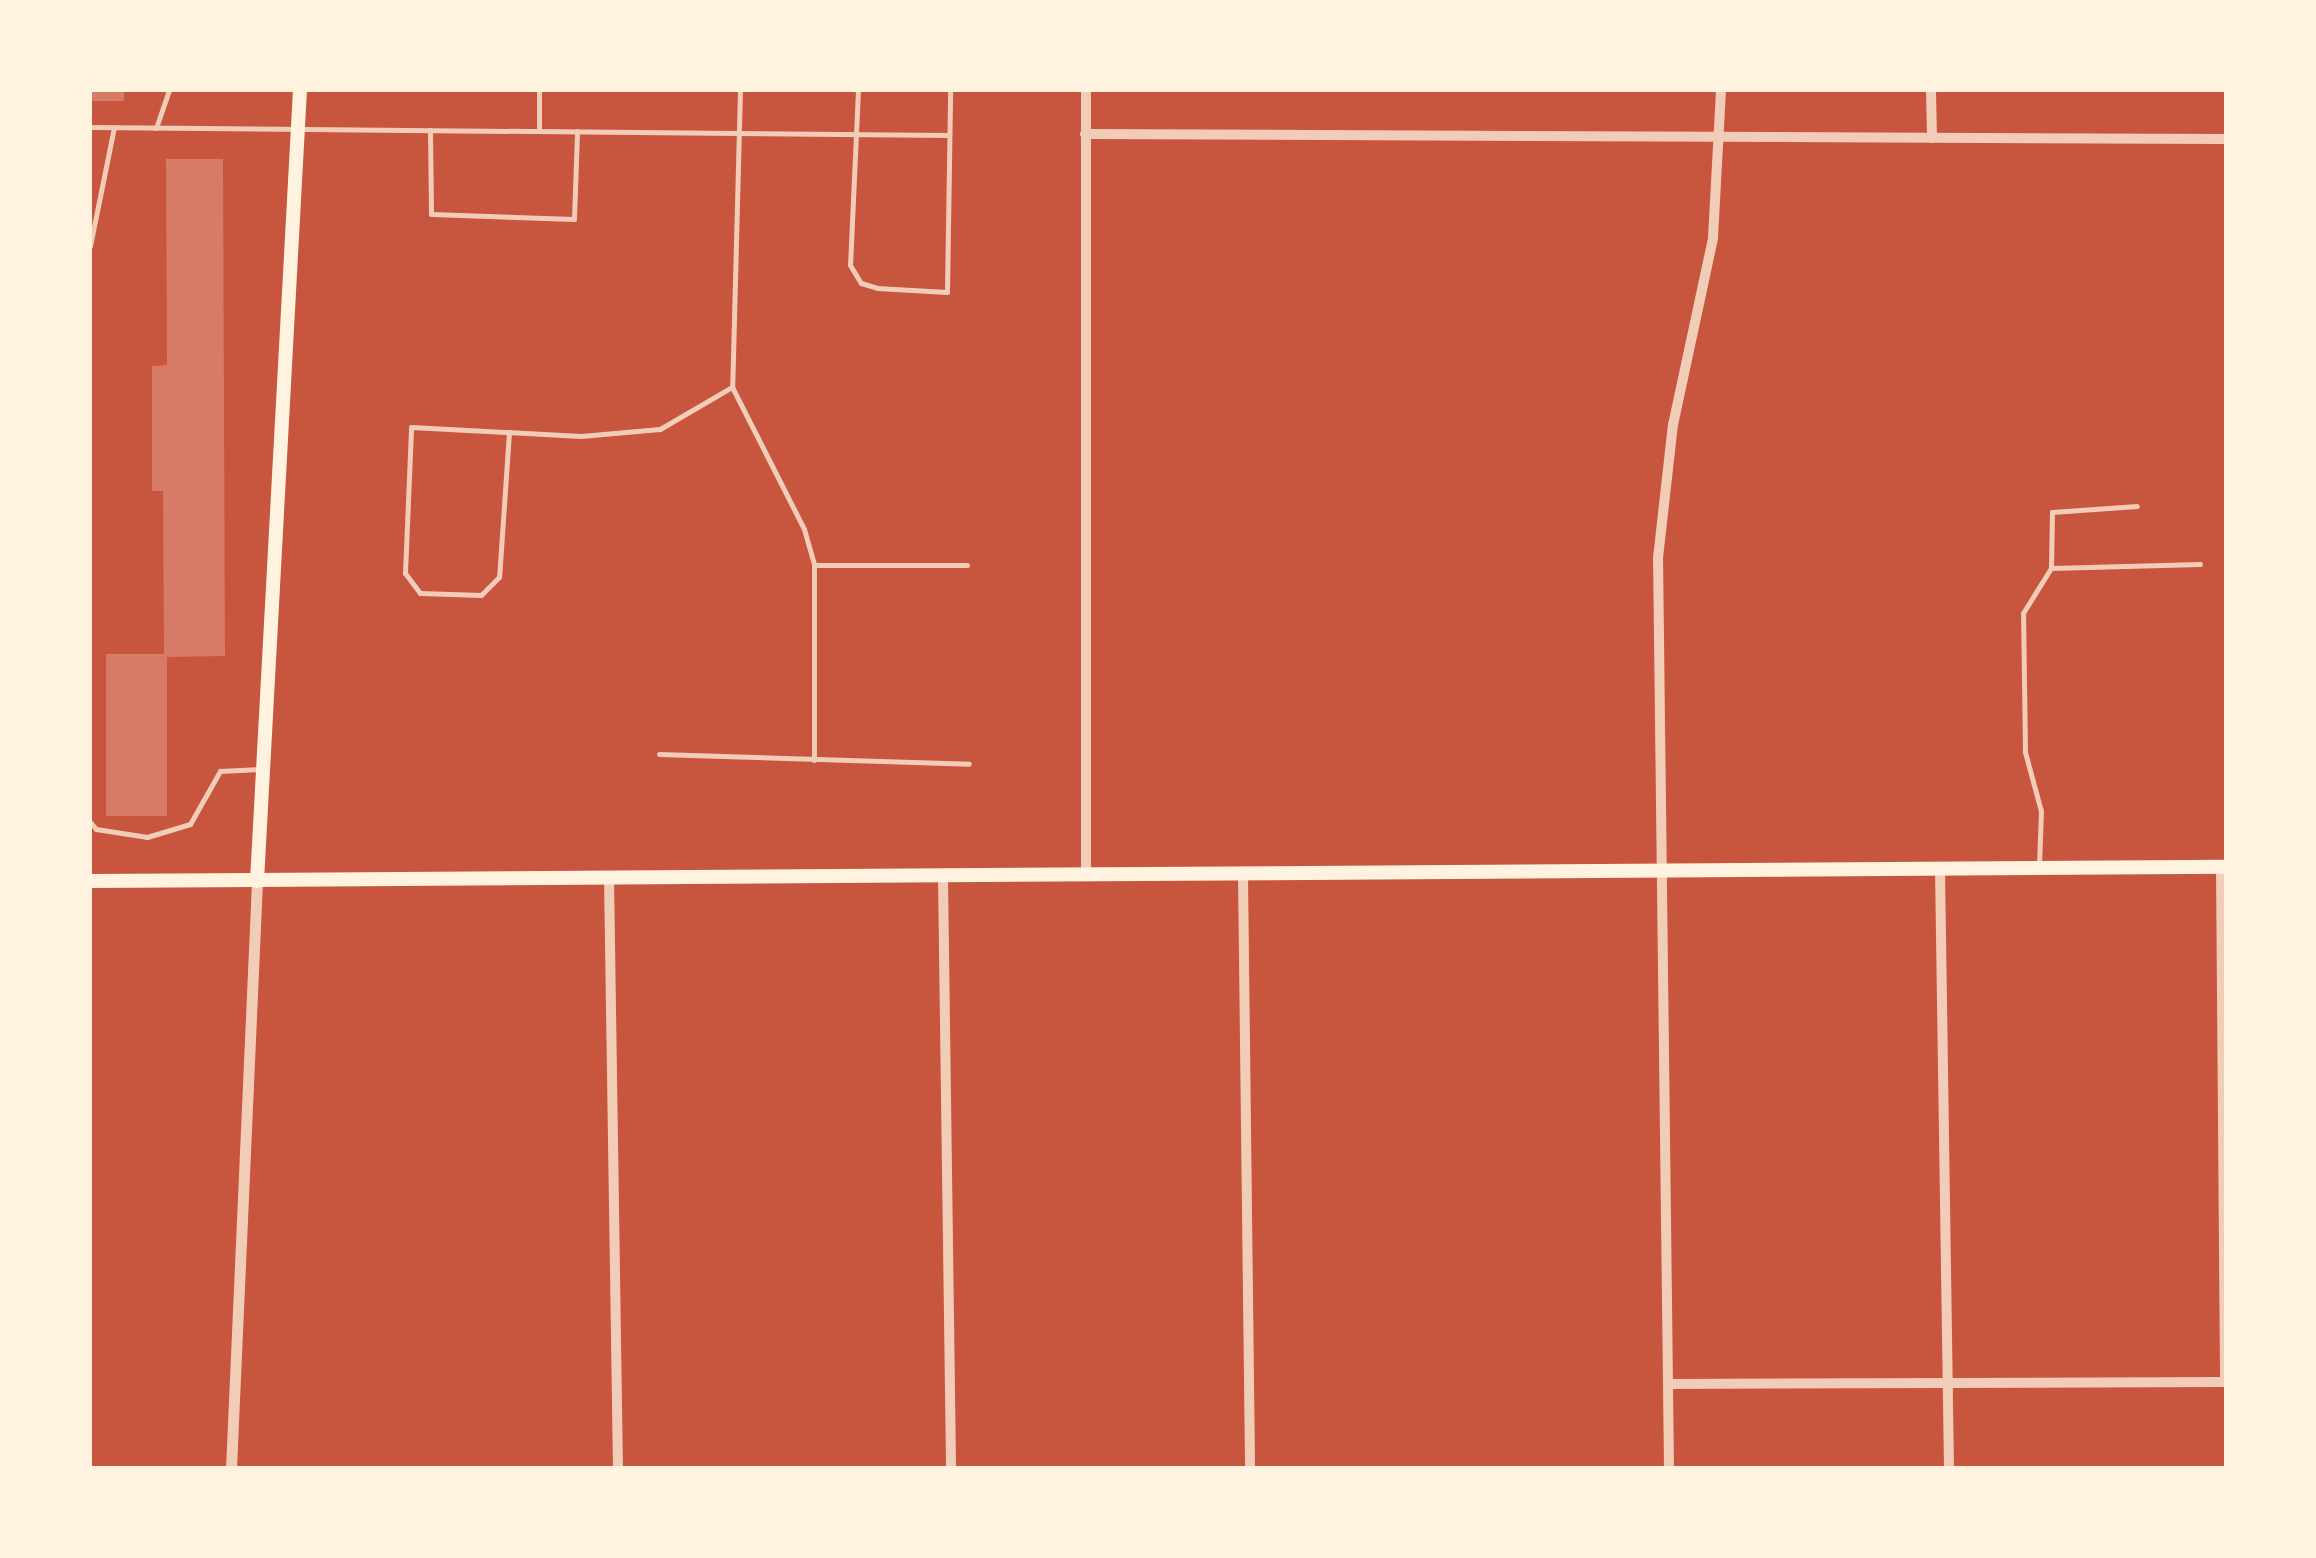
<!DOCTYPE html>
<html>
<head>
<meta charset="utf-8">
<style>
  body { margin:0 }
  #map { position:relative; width:2316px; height:1558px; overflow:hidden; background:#c8553d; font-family:Montserrat,sans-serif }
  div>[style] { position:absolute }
  .building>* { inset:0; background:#d67c66; transform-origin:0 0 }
  .service>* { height:5px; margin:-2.5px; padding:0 2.5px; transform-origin:2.5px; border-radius:2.5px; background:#f1ccb7 }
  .minor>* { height:10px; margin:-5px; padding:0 5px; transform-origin:5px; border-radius:5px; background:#f1ccb7 }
  .tertiary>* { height:11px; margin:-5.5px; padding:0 5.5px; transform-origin:5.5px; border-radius:5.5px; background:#f1ccb7 }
  .secondary>* { height:14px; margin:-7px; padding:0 7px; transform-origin:7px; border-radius:7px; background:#fff3e0 }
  span { translate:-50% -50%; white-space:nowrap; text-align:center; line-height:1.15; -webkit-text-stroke:10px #fff3e0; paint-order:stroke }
  .frame { position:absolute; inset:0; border:92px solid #fff3e0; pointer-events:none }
</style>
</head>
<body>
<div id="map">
  <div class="building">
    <i style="left:91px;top:90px;width:33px;height:11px"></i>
    <i style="clip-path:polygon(166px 159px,223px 159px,225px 656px,167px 657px,167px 816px,106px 816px,106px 654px,164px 654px,163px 491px,152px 491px,152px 366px,167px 365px)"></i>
  </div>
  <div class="service">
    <i style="left:740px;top:90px;width:297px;rotate:91.5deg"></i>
    <i style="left:732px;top:387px;width:159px;rotate:63.1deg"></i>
    <i style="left:804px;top:529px;width:37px;rotate:74deg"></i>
    <i style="left:814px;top:565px;width:195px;rotate:90deg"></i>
    <i style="left:858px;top:90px;width:175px;rotate:92.6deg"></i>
    <i style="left:850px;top:265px;width:21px;rotate:59deg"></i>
    <i style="left:861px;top:283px;width:17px;rotate:17deg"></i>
    <i style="left:877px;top:288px;width:70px;rotate:3.3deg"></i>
    <i style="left:947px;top:292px;width:202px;rotate:-89.1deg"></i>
    <i style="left:90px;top:127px;width:858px;rotate:0.53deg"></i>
    <i style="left:156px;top:128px;width:40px;rotate:-71.1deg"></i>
    <i style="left:430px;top:130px;width:84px;rotate:89.3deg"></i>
    <i style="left:431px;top:214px;width:143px;rotate:2deg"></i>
    <i style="left:574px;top:219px;width:88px;rotate:-88deg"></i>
    <i style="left:539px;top:130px;width:40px;rotate:-90deg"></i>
    <i style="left:90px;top:246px;width:121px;rotate:-78.6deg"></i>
    <i style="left:509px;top:432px;width:145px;rotate:93.9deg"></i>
    <i style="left:499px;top:577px;width:25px;rotate:135deg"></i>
    <i style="left:481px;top:595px;width:61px;rotate:-178.1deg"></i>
    <i style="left:420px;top:593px;width:25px;rotate:-127deg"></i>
    <i style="left:405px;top:573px;width:146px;rotate:-87.6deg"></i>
    <i style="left:411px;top:427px;width:170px;rotate:3deg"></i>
    <i style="left:581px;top:436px;width:79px;rotate:-5.1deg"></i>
    <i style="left:660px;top:429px;width:83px;rotate:-30.3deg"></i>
    <i style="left:814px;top:565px;width:153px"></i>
    <i style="left:2051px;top:568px;width:149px;rotate:-1.5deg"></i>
    <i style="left:659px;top:754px;width:310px;rotate:1.8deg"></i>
    <i style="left:90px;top:822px;width:9px;rotate:49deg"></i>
    <i style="left:96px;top:829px;width:52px;rotate:8.9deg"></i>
    <i style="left:147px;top:837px;width:45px;rotate:-16.8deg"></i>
    <i style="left:190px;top:824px;width:61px;rotate:-60.5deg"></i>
    <i style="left:220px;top:771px;width:41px;rotate:-2.8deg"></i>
    <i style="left:2039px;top:865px;width:54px;rotate:-87.9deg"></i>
    <i style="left:2041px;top:811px;width:61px;rotate:-105.2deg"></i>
    <i style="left:2025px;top:752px;width:139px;rotate:-90.8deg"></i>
    <i style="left:2023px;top:613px;width:53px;rotate:-58.1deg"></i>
    <i style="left:2051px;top:568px;width:56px;rotate:-89deg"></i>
    <i style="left:2052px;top:512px;width:85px;rotate:-4deg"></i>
  </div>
  <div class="minor">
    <i style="left:1931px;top:90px;width:48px;rotate:88.8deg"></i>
    <i style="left:1085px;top:134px;width:1141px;rotate:0.25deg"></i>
    <i style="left:2221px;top:867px;width:515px;rotate:89.55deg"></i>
    <i style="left:1940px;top:869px;width:599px;rotate:89.14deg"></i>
    <i style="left:1243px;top:874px;width:594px;rotate:89.32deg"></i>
    <i style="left:1086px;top:876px;width:786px;rotate:-90deg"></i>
    <i style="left:609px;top:877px;width:591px;rotate:89.13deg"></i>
    <i style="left:943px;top:877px;width:591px;rotate:89.22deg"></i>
    <i style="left:1668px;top:1384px;width:558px;rotate:-0.21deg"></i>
    <i style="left:1669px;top:1468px;width:910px;rotate:-90.69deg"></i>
    <i style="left:1658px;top:558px;width:134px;rotate:-83.6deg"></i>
    <i style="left:1673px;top:425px;width:191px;rotate:-77.9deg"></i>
    <i style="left:1713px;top:238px;width:148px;rotate:-86.9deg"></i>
  </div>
  <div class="tertiary">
    <i style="left:231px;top:1468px;width:588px;rotate:-87.46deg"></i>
  </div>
  <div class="secondary">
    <i style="left:90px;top:881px;width:2136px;rotate:-0.38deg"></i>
    <i style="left:257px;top:881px;width:792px;rotate:-86.89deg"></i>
  </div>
  <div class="frame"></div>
</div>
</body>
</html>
